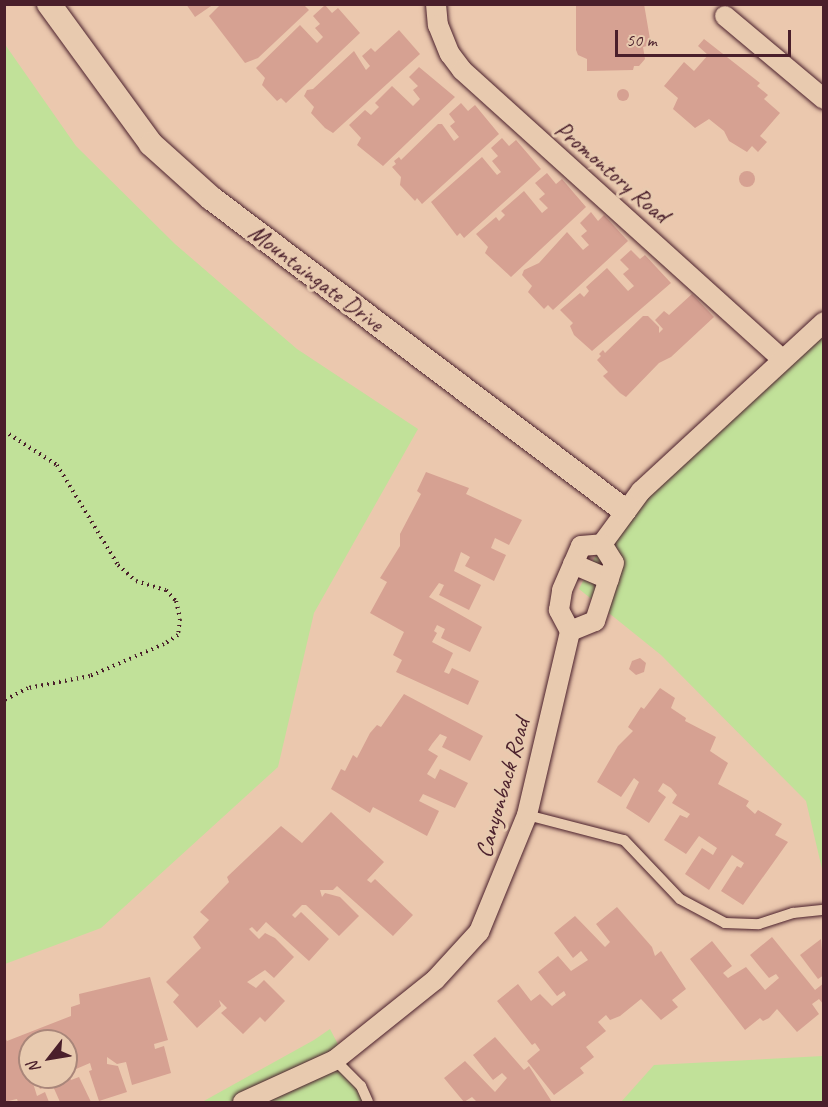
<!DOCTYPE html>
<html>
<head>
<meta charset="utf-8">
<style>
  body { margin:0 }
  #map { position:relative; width:828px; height:1107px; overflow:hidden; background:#ebc8ae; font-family:Caveat,sans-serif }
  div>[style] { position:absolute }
  .green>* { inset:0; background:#c1e199 }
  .building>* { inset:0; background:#d6a192 }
  .round { border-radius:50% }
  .path>* { height:4px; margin-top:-2px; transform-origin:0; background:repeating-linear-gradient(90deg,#4a1f2b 0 1.5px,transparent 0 6px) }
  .roads { filter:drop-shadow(0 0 2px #4a1f2b) drop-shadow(0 0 2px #4a1f2b) }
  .service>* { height:10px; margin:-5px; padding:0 5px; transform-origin:5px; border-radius:5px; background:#e8caaf }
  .minor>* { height:20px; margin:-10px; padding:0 10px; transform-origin:10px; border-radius:10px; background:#e8caaf }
  .tertiary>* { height:24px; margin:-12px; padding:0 12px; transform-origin:12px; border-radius:12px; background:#e8caaf }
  span { translate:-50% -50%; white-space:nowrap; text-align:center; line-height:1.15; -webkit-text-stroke:6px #e8caaf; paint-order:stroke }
  .street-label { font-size:24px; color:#4a1f2b }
  .frame { position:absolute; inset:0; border:6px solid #4a1f2b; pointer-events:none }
  .north { position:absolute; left:18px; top:1029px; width:60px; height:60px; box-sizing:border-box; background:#e8caaf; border:2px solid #a9867a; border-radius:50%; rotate:239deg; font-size:16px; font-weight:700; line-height:24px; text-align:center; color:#4a1f2b }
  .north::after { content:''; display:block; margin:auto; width:21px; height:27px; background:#4a1f2b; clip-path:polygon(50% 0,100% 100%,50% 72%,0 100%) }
  .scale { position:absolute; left:615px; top:30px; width:176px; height:27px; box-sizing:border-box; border:3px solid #4a1f2b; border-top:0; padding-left:8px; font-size:18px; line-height:21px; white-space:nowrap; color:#4a1f2b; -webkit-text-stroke:4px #e8caaf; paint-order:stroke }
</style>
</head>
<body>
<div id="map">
  <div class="green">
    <i style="clip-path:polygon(4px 43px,76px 146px,175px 244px,297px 349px,418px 429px,314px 613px,278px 767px,101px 928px,5px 964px)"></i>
    <i style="clip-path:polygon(823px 322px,823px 873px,806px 801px,661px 655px,579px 589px,601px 545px)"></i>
    <i style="clip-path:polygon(330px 1029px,368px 1102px,202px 1102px,314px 1040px)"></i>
    <i style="clip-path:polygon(823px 1056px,823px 1102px,621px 1102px,654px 1065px)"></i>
  </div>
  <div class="building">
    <i style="clip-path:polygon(186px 4px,214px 4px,195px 17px)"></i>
    <i style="clip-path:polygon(221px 4px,303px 4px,309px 10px,258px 58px,245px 63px,209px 16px)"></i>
    <i style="clip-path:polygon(576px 4px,644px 4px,651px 45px,643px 47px,645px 59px,639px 66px,634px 66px,633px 70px,587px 71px,587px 59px,578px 55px,576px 50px)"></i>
    <i style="clip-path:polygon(325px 5px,332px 13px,338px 8px,360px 33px,286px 103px,281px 98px,277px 101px,262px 85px,265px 78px,256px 68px,300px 25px,317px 43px,323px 37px,315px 28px,320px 24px,313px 16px)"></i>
    <i style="clip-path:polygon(399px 30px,420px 54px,333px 133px,325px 128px,311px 113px,314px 107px,304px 96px,307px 90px,313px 89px,354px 51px,366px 70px,370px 66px,362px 56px,371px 48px,375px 52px)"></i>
    <i style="clip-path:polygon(704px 39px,760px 83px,757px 86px,768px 95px,764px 99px,780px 113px,760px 136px,767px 142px,758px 152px,752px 146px,747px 152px,729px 141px,724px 131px,709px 119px,695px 128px,673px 109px,678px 98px,664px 86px,684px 62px,694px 71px,708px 55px,698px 46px)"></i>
    <i style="clip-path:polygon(419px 67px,455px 97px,383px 166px,357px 145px,361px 138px,349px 125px,365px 110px,371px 115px,379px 107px,375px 103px,392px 86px,413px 106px,420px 99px,413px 90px,418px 86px,409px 77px)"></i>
    <i class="round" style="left:617px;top:89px;width:12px;height:12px"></i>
    <i style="clip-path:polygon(461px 103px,468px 111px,475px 105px,499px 134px,422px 204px,417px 198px,415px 201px,400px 185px,401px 177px,392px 167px,396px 164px,394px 161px,399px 157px,401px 160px,438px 124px,442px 124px,454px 141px,459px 137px,450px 126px,455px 122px,449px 114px)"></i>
    <i style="clip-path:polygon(502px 138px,509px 146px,516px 140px,541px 169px,464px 238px,460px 233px,457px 236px,431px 202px,482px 157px,497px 175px,501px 172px,492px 161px,498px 156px,491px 148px)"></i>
    <i class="round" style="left:739px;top:171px;width:16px;height:16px"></i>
    <i style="clip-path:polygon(547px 173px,556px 184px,562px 179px,586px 207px,511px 277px,485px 253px,488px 247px,476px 234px,496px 217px,499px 221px,505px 215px,501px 211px,524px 191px,542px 213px,548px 208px,539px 199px,545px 194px,535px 183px)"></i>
    <i style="clip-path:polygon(591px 212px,598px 221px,604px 215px,628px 241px,553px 310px,548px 305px,544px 309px,528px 292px,532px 286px,522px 275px,524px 270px,539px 263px,567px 232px,583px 250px,589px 245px,581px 236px,587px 231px,580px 223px)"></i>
    <i style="clip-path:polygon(631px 250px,640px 259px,645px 255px,671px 283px,592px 351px,574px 335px,570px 326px,573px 323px,560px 310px,580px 293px,584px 297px,589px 291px,586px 287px,607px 268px,628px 291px,634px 286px,623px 274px,629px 269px,620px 260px)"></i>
    <i style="clip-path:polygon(692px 294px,714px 317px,671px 357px,659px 363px,626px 397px,620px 393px,603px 376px,608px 372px,597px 360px,601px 356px,599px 354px,603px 350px,605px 353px,643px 316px,648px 316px,659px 327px,659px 333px,663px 329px,655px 320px,664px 311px,669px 315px)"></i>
    <i style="clip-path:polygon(426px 472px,469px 488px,466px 494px,522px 520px,509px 545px,495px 538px,491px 548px,506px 555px,494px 581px,465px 566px,470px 557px,461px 552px,454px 571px,481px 585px,469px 610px,439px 595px,444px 585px,439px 583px,429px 597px,482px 627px,470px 652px,441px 638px,445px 629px,437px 625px,434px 631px,437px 633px,432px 642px,453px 653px,444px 672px,449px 674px,452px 668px,479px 681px,468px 705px,396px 672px,402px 660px,393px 655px,404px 632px,370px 613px,387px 582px,380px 578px,400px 546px,400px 534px,421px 494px,417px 491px)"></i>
    <i style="clip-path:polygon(640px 658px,646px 663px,644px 672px,636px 675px,629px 669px,632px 661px)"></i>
    <i style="clip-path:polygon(660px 688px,675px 698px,671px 708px,686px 718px,685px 721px,716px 737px,710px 751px,728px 763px,718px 784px,749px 801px,746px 806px,755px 814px,758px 810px,782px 824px,775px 835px,788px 842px,743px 905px,721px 891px,737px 866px,741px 868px,744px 863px,732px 855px,709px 890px,685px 874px,702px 848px,713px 855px,717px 848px,699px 836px,686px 854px,664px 840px,680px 815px,687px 818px,690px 814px,672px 803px,677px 795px,671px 788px,663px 783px,658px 791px,666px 797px,649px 823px,626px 808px,639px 782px,634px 778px,621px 797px,597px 782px,618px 746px,633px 731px,628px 727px,641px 707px,644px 709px)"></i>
    <i style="clip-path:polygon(404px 694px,483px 736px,470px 761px,442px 747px,447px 737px,440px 734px,432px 744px,428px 750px,438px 756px,427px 774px,435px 779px,440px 769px,468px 783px,455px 808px,423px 794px,419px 801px,439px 811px,427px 836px,373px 807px,370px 813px,331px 789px,341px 769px,345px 771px,353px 755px,357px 758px,370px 733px,377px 725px,381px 727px)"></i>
    <i style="clip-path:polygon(331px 812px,384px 862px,367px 880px,371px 883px,375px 879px,413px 915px,393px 936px,337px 886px,333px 890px,320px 890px,322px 897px,325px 893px,340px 897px,359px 916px,339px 936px,306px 905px,302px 905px,292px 915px,295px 918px,301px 912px,329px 939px,309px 961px,266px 922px,257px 932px,252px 927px,249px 929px,259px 939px,265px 933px,275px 938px,294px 957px,274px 978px,265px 970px,247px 982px,256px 988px,264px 980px,285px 1001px,265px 1022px,260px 1017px,243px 1034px,221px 1013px,227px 1008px,219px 1000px,221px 1006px,197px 1028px,173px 1002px,179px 995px,166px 982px,201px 948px,193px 937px,209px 920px,200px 912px,229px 882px,227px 877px,281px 826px,302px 843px)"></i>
    <i style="clip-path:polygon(617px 907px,652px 947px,655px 956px,661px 951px,686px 989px,672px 1000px,678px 1007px,661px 1020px,641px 999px,620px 1016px,610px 1020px,606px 1015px,598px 1022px,606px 1031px,586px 1047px,594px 1057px,580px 1068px,584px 1073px,554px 1095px,527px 1061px,540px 1050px,535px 1043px,532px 1045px,497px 1001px,518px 984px,531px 1001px,540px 994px,552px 1006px,566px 995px,564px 991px,557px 996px,538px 972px,558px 956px,571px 971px,588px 960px,581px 951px,573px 958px,554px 933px,575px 916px,605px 947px,610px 942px,596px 924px)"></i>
    <i style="clip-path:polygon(772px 937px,815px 990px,824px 983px,824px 1005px,819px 999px,812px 1004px,819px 1014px,797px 1032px,777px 1009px,769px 1018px,763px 1021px,760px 1018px,745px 1030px,690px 959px,712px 941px,732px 966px,723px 973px,728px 978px,746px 967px,765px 990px,779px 978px,776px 974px,769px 978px,750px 955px)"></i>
    <i style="clip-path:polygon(821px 939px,824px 975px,818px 979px,800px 955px)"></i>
    <i style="clip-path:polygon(evenodd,150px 977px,168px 1040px,154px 1044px,155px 1049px,164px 1046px,171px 1073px,132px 1085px,126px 1062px,117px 1064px,107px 1057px,107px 1064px,118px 1066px,127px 1092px,99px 1101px,89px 1071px,92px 1070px,90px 1063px,76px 1069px,74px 1064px,67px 1067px,71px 1080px,79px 1077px,91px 1102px,60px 1102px,52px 1084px,40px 1089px,37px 1082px,33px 1083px,37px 1096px,45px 1092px,49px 1102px,18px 1102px,17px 1099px,4px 1102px,4px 1036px,7px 1041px,71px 1016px,71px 1007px,80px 1004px,79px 994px,150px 977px,30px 1041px,66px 1041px,66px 1077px,30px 1077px,30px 1041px)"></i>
    <i style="clip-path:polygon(495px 1037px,524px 1070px,529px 1066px,552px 1102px,477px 1102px,472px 1097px,464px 1102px,444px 1078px,465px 1061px,495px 1092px,507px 1078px,502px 1073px,493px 1080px,473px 1055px)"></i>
  </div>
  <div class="path">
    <i style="left:4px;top:431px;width:63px;rotate:32.7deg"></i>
    <i style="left:57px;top:465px;width:117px;rotate:58.6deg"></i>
    <i style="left:118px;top:565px;width:24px;rotate:42deg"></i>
    <i style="left:136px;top:581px;width:31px;rotate:17deg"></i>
    <i style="left:166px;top:590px;width:15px;rotate:48deg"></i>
    <i style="left:176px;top:601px;width:18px;rotate:77deg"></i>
    <i style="left:180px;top:619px;width:16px;rotate:97deg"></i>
    <i style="left:178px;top:635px;width:17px;rotate:147deg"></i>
    <i style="left:164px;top:644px;width:81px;rotate:156.6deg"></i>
    <i style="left:90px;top:676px;width:63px;rotate:169deg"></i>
    <i style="left:28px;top:688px;width:27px;rotate:153deg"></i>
  </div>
  <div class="roads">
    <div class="service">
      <i style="left:527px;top:815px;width:100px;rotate:14.5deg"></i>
      <i style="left:624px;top:840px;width:81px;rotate:46.5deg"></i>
      <i style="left:680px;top:899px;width:51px;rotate:28.1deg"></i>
      <i style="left:725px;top:923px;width:34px;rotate:2deg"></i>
      <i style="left:759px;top:924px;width:36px;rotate:-18deg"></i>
      <i style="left:793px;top:913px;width:31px;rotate:-6deg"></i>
      <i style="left:335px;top:1060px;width:37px;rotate:45deg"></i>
      <i style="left:361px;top:1086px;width:17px;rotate:66deg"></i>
    </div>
    <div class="minor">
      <i style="left:436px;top:4px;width:21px;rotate:85deg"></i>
      <i style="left:438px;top:25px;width:31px;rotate:68deg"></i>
      <i style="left:450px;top:54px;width:20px;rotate:53deg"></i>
      <i style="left:462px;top:70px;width:431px;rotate:42.1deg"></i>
      <i style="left:725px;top:16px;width:129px;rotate:40deg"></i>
      <i style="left:602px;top:544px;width:66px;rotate:-53.7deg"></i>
      <i style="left:641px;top:491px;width:249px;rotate:-42.7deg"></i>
      <i style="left:573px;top:564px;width:39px;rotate:23deg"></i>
      <i style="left:243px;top:1102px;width:101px;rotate:-24.5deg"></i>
      <i style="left:335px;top:1060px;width:128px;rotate:-38.7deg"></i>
      <i style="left:435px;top:980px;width:65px;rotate:-47.5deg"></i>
      <i style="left:479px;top:932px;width:126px;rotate:-67.7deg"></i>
      <i style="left:527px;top:815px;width:189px;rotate:-76.8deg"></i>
      <i style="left:570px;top:631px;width:24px;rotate:-118deg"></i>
      <i style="left:559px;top:610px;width:20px;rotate:-81deg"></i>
      <i style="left:562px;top:590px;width:48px;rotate:-66.6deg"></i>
      <i style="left:581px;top:546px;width:21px;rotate:-5deg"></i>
      <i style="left:602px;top:544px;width:22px;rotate:58deg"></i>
      <i style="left:614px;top:563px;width:61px;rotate:108.1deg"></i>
      <i style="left:595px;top:621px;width:27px;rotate:158deg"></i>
    </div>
    <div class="tertiary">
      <i style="left:49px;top:4px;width:173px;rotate:53.9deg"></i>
      <i style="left:151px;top:144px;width:81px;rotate:42deg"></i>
      <i style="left:211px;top:198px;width:518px;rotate:37.07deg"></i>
    </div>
  </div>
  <div class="street-label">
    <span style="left:612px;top:172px;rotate:41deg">Promontory Road</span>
    <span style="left:316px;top:278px;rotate:37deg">Mountaingate Drive</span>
    <span style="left:503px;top:788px;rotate:-74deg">Canyonback Road</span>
  </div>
  <div class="frame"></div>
  <div class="north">N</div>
  <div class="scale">50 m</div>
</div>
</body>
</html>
